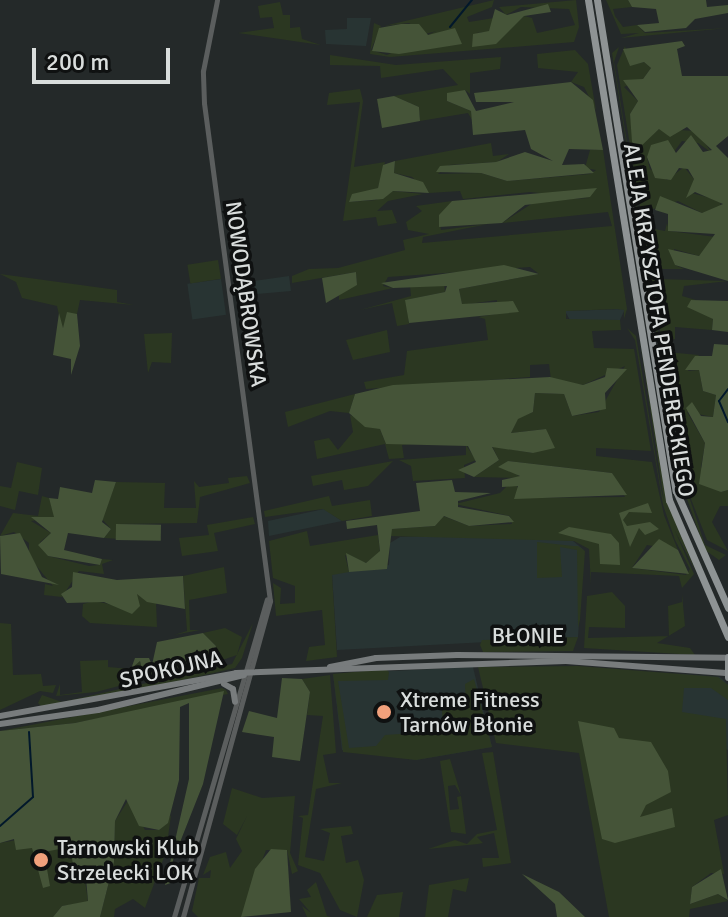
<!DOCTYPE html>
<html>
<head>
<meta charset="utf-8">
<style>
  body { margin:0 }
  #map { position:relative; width:728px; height:917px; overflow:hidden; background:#242929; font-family:Signika,sans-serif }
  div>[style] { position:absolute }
  .built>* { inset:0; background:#283433; transform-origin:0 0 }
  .green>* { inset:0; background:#2b3721; transform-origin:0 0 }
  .forest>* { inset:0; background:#455438; transform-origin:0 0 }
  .stream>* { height:2px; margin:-1px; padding:0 1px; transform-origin:1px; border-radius:1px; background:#02182b }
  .tertiary>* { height:5px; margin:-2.5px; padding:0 2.5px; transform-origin:2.5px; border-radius:2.5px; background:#5b5e5e }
  .secondary>* { height:6px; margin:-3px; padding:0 3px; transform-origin:3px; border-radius:3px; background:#787c7d }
  .primary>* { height:7px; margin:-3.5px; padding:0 3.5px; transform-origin:3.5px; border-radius:3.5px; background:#8e9394 }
  .dots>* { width:22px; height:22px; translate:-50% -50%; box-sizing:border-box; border:4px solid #0f1111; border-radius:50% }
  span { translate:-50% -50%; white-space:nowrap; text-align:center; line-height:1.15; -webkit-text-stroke:7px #0f1111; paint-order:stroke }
  .street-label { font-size:22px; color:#d9dddc }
  .poi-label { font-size:22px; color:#d9dddc }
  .left { translate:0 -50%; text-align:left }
  .scale { position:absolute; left:32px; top:48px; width:138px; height:36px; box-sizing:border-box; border:4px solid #d9dddc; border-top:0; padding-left:10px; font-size:24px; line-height:28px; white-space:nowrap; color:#d9dddc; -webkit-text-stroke:6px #0f1111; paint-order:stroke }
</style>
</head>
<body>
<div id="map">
  <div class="built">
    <i style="clip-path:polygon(347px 18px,371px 18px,366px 46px,326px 44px,325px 30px,347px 29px)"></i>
    <i style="clip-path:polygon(289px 276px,291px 291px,247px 295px,241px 283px)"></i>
    <i style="left:221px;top:279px;width:36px;height:34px;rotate:82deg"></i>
    <i style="clip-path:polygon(625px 309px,620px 320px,590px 322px,571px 322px,565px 311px)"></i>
    <i style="clip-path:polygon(324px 509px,342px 521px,269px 536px,268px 521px)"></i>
    <i style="clip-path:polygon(479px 534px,573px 541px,584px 550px,578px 637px,337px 650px,332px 574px,389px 565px,390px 543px,400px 537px)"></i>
    <i style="clip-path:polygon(473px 667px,492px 747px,416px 760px,342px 750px,333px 674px)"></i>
    <i style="clip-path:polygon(681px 674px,720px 677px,728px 685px,728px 750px,676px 729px)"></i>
  </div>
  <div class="green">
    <i style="clip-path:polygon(494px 0,492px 7px,467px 17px,469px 22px,494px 18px,489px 32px,476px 33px,496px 41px,524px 16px,532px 18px,537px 33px,575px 25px,569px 9px,521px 7px,506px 15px,499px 7px,576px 0,579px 27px,574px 42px,390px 57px,370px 54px,374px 23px,381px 26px,371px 50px,387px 55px,436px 31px,426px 34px,409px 23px,384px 26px)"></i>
    <i style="clip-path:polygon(606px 0,628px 0,632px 7px,613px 9px,615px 16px,623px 27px,637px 25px,645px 33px,728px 28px,621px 38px,639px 33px,621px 34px)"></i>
    <i style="clip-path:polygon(280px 2px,283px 15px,290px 15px,290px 28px,300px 27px,302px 39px,321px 45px,238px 33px,274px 28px,272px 17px,260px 18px,258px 6px)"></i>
    <i style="clip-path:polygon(625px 46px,630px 65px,644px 62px,651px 68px,643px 79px,624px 87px,638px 101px,630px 114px,635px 149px,659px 129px,697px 131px,712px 153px,698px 143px,682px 141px,673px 153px,663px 144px,647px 157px,650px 169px,667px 180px,684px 167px,694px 179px,692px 193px,721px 201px,719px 211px,702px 213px,678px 201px,641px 213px,617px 65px)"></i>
    <i style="clip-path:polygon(619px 47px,614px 62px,680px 469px,705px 545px,726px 555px,719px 560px,705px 550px,679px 476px,612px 53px)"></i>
    <i style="clip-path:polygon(575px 50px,588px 64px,596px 110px,584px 87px,571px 82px,578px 72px,538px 68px,537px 54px)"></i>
    <i style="clip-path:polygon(330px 55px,396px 65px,501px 57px,500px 69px,470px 73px,470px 94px,465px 90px,447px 101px,471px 111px,472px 120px,468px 113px,420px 121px,419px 107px,394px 96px,458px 85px,443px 69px,381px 78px,380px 66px,330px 65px)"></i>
    <i style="clip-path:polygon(360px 89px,363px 101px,354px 167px,385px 162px,378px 188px,349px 202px,376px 200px,393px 191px,423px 194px,388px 201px,377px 211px,392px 210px,397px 223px,378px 226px,376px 217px,343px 221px,360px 102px,327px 105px,329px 93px)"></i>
    <i style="clip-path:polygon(491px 143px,493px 156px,509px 154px,497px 162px,449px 165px,438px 174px,481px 173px,507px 181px,590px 174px,596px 170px,585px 168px,590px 150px,603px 150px,627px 309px,624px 319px,624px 310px,617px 309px,566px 311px,566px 319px,620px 320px,621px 330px,592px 331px,594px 348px,634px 349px,651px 451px,596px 448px,596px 456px,652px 462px,664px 515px,678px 550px,647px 545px,632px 568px,686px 575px,690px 569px,675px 540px,663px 505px,635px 340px,627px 328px,636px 336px,661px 489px,664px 501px,639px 335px,668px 504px,696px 572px,675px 531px,694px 574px,682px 588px,679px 576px,591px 572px,591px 585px,589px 549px,574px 541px,388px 536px,392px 529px,435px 526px,443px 516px,469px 526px,512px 524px,510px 516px,455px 504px,500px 493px,508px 485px,516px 484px,522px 498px,625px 497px,612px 473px,604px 472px,507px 461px,520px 478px,474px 477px,499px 460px,492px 446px,532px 453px,548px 448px,546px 429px,511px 433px,518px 418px,533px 412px,535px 393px,564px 394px,572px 416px,599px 412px,625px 366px,583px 385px,551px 380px,549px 364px,530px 365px,530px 377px,366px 389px,364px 382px,404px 375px,407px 351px,488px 340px,485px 319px,478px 317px,496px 314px,497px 300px,462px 305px,459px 289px,539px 274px,530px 267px,388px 277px,383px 286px,393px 288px,339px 300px,339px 292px,357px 285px,356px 272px,292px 283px,292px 276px,309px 269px,338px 268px,405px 250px,403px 240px,429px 234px,408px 230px,406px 222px,422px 211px,416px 206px,452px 201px,439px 220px,441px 230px,488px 224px,423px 237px,422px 243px,612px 226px,608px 212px,502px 223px,536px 201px,590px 198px,530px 192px,463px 199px,460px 191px,429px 193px,412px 177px,394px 173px,395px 161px)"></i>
    <i style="clip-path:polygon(667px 223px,669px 231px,716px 237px,699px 256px,674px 249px,675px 265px,684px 269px,655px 269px,655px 279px,728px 281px,684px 286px,682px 296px,696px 300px,691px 300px,713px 319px,712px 330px,675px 327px,675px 339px,664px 342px,666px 352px,699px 355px,688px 371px,699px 370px,703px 391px,716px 395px,713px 417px,687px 412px,705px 443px,701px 467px,721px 492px,728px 490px,728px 506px,720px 506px,712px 522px,728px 551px,707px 540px,685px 484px,643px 227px,665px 231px)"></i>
    <i style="left:218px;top:260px;width:19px;height:31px;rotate:81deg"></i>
    <i style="clip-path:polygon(0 274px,117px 290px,117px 302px,134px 305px,80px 300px,77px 314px,62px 328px,57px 306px,22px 298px,16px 282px)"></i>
    <i style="clip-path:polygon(444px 283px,445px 292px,406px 300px,409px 324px,397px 326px,392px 303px,360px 310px,411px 296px,410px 285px)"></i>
    <i style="clip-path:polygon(387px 330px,390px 352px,353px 360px,346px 340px)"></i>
    <i style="clip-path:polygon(172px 333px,171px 363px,152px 362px,148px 373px,144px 334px)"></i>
    <i style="clip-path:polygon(355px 394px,349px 413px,330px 411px,288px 427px,285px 412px)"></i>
    <i style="clip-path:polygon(350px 415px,380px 429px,386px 444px,418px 443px,402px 445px,404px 458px,389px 459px,385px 444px,317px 459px,314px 441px,329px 438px,338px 450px,353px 432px)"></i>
    <i style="clip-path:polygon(466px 445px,476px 460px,464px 465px,465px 478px,413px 481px,411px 466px,399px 460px,466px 455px)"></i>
    <i style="clip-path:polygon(393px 461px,368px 486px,344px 490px,342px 480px,313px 486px,311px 476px)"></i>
    <i style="clip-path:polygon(17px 462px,42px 468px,38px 495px,19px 491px,15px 510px,0 506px,0 486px,11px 488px)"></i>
    <i style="clip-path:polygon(228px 478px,247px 476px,250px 483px,200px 497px,197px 523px,117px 524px,120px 539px,104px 538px,111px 529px,102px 519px,116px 482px,165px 483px,164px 508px,196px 508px,194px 481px,199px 487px,229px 483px)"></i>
    <i style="clip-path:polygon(42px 496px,49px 498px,55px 517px,31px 521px,51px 533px,40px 542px,48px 556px,89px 566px,100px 565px,102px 559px,113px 560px,102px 564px,104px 574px,79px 571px,62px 597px,44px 595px,45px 584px,53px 586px,29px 557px,29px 543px,14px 532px,0 536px,13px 513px,38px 516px)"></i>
    <i style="clip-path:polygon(329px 496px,332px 506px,370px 500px,372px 516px,342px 521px,323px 509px,265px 517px,264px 511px)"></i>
    <i style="clip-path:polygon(253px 517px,255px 524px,214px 533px,218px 551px,182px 556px,179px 538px,209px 535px,207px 525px)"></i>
    <i style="clip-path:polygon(307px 531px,310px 546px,378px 535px,380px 552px,366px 563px,345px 555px,349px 572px,332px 575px,337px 657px,306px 661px,309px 647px,325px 645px,322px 610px,276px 616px,273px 583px,281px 588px,280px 604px,295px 603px,295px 586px,273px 578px,269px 541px)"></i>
    <i style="clip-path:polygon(537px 542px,573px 546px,578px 546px,585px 551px,580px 620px,578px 628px,577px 550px,560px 547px,562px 577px,537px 578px)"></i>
    <i style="clip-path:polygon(224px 567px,227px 593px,189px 600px,190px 630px,200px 630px,174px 635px,187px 631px,183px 576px)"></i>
    <i style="clip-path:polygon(612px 592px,625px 606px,625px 628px,589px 627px,588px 638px,669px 636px,668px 606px,682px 602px,682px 594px,685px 626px,657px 643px,690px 648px,695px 655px,584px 648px,587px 596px)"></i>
    <i style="clip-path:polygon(137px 594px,156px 602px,157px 627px,90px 623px,82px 616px,83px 604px,95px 601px,135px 610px)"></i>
    <i style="clip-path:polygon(0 623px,11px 624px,13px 675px,41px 674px,43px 686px,56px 685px,53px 693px,40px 691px,0 710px)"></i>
    <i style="clip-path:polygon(253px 623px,242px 658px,235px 668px,162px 685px,41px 706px,38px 703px,42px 695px,62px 702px,232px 664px)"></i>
    <i style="clip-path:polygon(225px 628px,242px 637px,237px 655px,211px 664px,216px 646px,203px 633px)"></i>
    <i style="clip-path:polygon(578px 637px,573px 651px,483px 652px,480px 645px,482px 640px)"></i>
    <i style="clip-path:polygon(108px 660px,108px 667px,131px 669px,140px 661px,143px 670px,157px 676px,96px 692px,56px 696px,60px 684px,60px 695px,82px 692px,80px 661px)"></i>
    <i style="clip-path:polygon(578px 666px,718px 677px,728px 685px,728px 700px,711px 688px,684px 688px,682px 712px,726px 719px,728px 815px,714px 820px,728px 895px,724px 874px,711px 873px,692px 887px,690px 904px,718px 894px,728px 901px,690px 909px,689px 917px,609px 917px,579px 753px,496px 743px,478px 667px)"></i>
    <i style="clip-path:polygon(386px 669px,389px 672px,388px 680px,338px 681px,349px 748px,376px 746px,385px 735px,443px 731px,442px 710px,466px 708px,465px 684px,474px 679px,492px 747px,416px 760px,343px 752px,333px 674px)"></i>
    <i style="clip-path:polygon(330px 675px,336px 753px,323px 755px,329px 783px,342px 783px,316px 789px,305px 857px,324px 861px,330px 833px,320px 829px,351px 826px,353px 834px,341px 836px,346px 863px,358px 860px,364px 880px,357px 917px,340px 910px,320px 873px,298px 865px,303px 818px,298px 816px,308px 815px,323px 716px,307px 715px,310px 692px,302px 679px)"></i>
    <i style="clip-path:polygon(222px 688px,226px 690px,228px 694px,75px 723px,0 731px)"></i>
    <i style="clip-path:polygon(493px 752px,511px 863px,483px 867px,482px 858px,499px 858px,494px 833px,477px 837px,483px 843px,478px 844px,428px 849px,455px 840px,467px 844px,477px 834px,497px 830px,482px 753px)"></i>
    <i style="clip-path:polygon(450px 759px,461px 795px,455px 785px,448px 786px,450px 810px,459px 809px,457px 797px,461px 796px,466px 834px,451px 832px,440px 761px)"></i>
    <i style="clip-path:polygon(232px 788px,262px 798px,295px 796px,290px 853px,298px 871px,292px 874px,287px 850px,266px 850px,241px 917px,198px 917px,192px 911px,199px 878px,210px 878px,211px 870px,203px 875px,210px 857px,226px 852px,230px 868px,242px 851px,236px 839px,247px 816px,237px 835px,223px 824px)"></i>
    <i style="clip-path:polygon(129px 799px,145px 830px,159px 830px,171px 815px,166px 852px,145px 908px,133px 899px,115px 909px,114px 917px,100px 917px,114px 862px,115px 821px)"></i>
    <i style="clip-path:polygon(78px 829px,88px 902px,62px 906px,53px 917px,0 917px,0 843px)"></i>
    <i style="clip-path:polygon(469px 878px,466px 892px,453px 889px,448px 917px,425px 917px,429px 885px)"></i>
    <i style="clip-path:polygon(316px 882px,327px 916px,331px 917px,307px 917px,302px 906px,311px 913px,299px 899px,311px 897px,307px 890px)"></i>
    <i style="clip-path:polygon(403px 892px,399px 917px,367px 917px,377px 895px)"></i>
  </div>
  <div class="forest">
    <i style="clip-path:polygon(628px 0,706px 0,707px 7px,728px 5px,728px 13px,695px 19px,686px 28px,645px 32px,637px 25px,659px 23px,656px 9px,632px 7px)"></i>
    <i style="clip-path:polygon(548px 4px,551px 12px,524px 16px,496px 44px,472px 47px,473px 34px,489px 31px,495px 9px,507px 15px)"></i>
    <i style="clip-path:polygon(401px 24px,419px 24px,428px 35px,455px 28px,462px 44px,399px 54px,372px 51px,379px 28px)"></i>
    <i style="clip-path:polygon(682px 41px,685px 46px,677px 49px,682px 76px,728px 76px,728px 136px,716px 146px,728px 158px,728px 281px,675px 265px,668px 249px,699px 256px,715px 234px,668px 231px,668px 214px,655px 210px,660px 196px,702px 213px,723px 204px,695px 192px,686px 198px,694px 179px,688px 169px,679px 168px,671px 180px,655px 178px,647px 157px,651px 145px,668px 140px,676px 153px,691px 135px,703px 152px,712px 150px,687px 127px,670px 137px,659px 129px,638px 149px,632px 142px,630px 114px,638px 101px,623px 80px,643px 79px,651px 68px,644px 62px,630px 66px,623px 49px)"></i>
    <i style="clip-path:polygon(571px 82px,593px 100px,603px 150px,569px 149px,562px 165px,584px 164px,594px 173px,507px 181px,481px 173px,436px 172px,440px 166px,496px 162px,525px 152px,553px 161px,531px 149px,525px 130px,473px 135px,471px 111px,447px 101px,447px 93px,465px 90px,476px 111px,514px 102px,476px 102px,474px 93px)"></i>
    <i style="clip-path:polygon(394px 96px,419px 107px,420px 121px,382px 128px,377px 99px)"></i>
    <i style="clip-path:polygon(395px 161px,394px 173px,423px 182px,429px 193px,393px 191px,383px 199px,349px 202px,352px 194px,378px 188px,383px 165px)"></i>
    <i style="clip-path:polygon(597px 188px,590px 197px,525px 205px,502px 223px,439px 227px,439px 215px,452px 201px)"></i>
    <i style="clip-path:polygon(504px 265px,539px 274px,459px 289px,462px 304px,513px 301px,519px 312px,409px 323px,405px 300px,445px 292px,447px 286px,393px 288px,381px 283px)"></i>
    <i style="clip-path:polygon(356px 272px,357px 285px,326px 303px,322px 278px)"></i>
    <i style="clip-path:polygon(691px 300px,728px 301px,728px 332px,712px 330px,713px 319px,687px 307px)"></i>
    <i style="clip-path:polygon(67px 312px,77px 314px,80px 346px,71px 375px,71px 359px,53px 355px,59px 313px,63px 328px)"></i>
    <i style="clip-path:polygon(714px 344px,728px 345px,728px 490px,721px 492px,699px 484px,705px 443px,686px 408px,692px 402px,701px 416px,713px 417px,716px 395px,703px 391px,699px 370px,685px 370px,695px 356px,712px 356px)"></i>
    <i style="clip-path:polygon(607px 368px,627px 369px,605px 393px,606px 409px,572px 416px,564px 394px,535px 393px,533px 412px,518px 419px,511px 433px,546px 429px,555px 448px,533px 453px,492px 447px,499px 460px,474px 477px,458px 470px,476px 462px,468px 446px,386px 444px,380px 429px,365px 427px,349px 413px,355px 394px,393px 385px,550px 377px,583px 385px,605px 377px)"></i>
    <i style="clip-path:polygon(508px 461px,612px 473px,627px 495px,514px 499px,518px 486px,502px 487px,502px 480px,520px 476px,498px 467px)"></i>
    <i style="clip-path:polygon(95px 480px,116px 482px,102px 522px,111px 529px,104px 538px,68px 533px,64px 550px,102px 559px,100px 565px,48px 556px,38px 545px,51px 533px,31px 517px,54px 517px,49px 498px,58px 499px,60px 487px,92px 493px)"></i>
    <i style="clip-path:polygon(452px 480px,455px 492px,491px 493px,458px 501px,458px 507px,509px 516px,514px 522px,469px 526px,444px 516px,435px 526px,392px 529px,387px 569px,349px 572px,346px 553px,366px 563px,380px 551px,377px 525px,347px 529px,346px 521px,420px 511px,416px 483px)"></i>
    <i style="clip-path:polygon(648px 503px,652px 513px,629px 512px,623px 520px,627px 526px,650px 522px,659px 529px,645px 535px,639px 528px,630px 547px,619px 513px)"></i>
    <i style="left:116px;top:524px;width:45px;height:16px;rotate:1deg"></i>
    <i style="clip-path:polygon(569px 527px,611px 534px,619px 543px,620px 565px,600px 564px,599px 544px,558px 533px)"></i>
    <i style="clip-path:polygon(20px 533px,42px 577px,59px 585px,1px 574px,0 536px)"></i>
    <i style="clip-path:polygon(659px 539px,678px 550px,689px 574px,632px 568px)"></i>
    <i style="clip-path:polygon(73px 572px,117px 580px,183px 576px,185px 609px,147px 602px,137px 594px,140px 606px,132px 614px,104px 602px,67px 603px,61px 594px,72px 587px)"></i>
    <i style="clip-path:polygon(203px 633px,216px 646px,211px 664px,157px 676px,143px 673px,140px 661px,131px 669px,135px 658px,149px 658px,152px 665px,157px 642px)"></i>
    <i style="clip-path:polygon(282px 678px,302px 679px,310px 692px,300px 761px,272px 757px,274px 737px,242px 732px,249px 711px,277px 718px)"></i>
    <i style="clip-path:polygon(224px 691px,203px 784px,173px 860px,176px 881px,165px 885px,189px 779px,189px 703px,180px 707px,179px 780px,168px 823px,159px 830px,139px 826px,126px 799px,115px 821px,114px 862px,100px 917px,53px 917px,62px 906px,88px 901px,86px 878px,76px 882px,70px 847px,44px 852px,50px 886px,43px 888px,32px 848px,16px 850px,14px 839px,0 843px,0 731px,75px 723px)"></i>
    <i style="clip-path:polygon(578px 721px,614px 728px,619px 738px,651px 742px,668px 771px,671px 792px,646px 805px,640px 817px,672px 808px,675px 827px,615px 843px,602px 839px)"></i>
    <i style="clip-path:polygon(271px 849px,287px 850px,291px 912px,241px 917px,255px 869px)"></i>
    <i style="clip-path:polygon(721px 869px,728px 900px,718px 894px,690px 904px,692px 887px)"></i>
    <i style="clip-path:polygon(522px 874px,559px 892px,585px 917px,557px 917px,555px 904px)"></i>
  </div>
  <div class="stream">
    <i style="left:450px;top:27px;width:35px;rotate:-51deg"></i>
    <i style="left:728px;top:389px;width:15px;rotate:127deg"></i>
    <i style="left:719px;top:401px;width:23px;rotate:67deg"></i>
    <i style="left:0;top:826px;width:44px;rotate:-41.3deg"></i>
    <i style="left:33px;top:797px;width:65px;rotate:-93.5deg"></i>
  </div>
  <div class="tertiary">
    <i style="left:174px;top:917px;width:331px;rotate:-73.7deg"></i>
    <i style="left:183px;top:917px;width:328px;rotate:-74.6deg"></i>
    <i style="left:270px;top:601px;width:502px;rotate:-97.55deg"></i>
    <i style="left:204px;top:103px;width:32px;rotate:-92deg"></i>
    <i style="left:203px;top:71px;width:72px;rotate:-78.8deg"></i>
  </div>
  <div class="secondary">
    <i style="left:330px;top:667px;width:47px;rotate:-11.1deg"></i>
    <i style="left:376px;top:658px;width:81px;rotate:-2.1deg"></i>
    <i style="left:457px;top:655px;width:270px;rotate:0.6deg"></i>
    <i style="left:224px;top:684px;width:10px;rotate:29deg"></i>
    <i style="left:233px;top:689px;width:13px;rotate:81deg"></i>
    <i style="left:0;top:716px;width:240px;rotate:-10.3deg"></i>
    <i style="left:236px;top:673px;width:330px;rotate:-2.1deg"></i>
    <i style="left:566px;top:661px;width:160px;rotate:4.3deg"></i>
    <i style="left:0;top:724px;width:99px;rotate:-8.1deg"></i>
    <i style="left:98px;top:710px;width:150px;rotate:-13.5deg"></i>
  </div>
  <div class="primary">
    <i style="left:588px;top:0;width:507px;rotate:80.8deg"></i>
    <i style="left:669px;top:500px;width:149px;rotate:66.7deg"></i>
    <i style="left:597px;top:0;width:497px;rotate:80.9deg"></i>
    <i style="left:676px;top:491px;width:128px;rotate:66deg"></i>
    <i style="left:728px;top:657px;width:20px;rotate:90deg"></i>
  </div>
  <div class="dots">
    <i style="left:384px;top:712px;background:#f1a17c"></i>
    <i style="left:41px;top:860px;background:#f1a17c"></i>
  </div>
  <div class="street-label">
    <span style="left:246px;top:294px;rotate:82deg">NOWODĄBROWSKA</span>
    <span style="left:659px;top:320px;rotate:81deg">ALEJA KRZYSZTOFA PENDERECKIEGO</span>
    <span style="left:528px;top:636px">BŁONIE</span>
    <span style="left:171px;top:669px;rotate:-13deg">SPOKOJNA</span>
  </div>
  <div class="poi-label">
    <span class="left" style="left:400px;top:712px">Xtreme Fitness<br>Tarnów Błonie</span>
    <span class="left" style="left:57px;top:860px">Tarnowski Klub<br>Strzelecki LOK</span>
  </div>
  <div class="scale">200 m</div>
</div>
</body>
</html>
